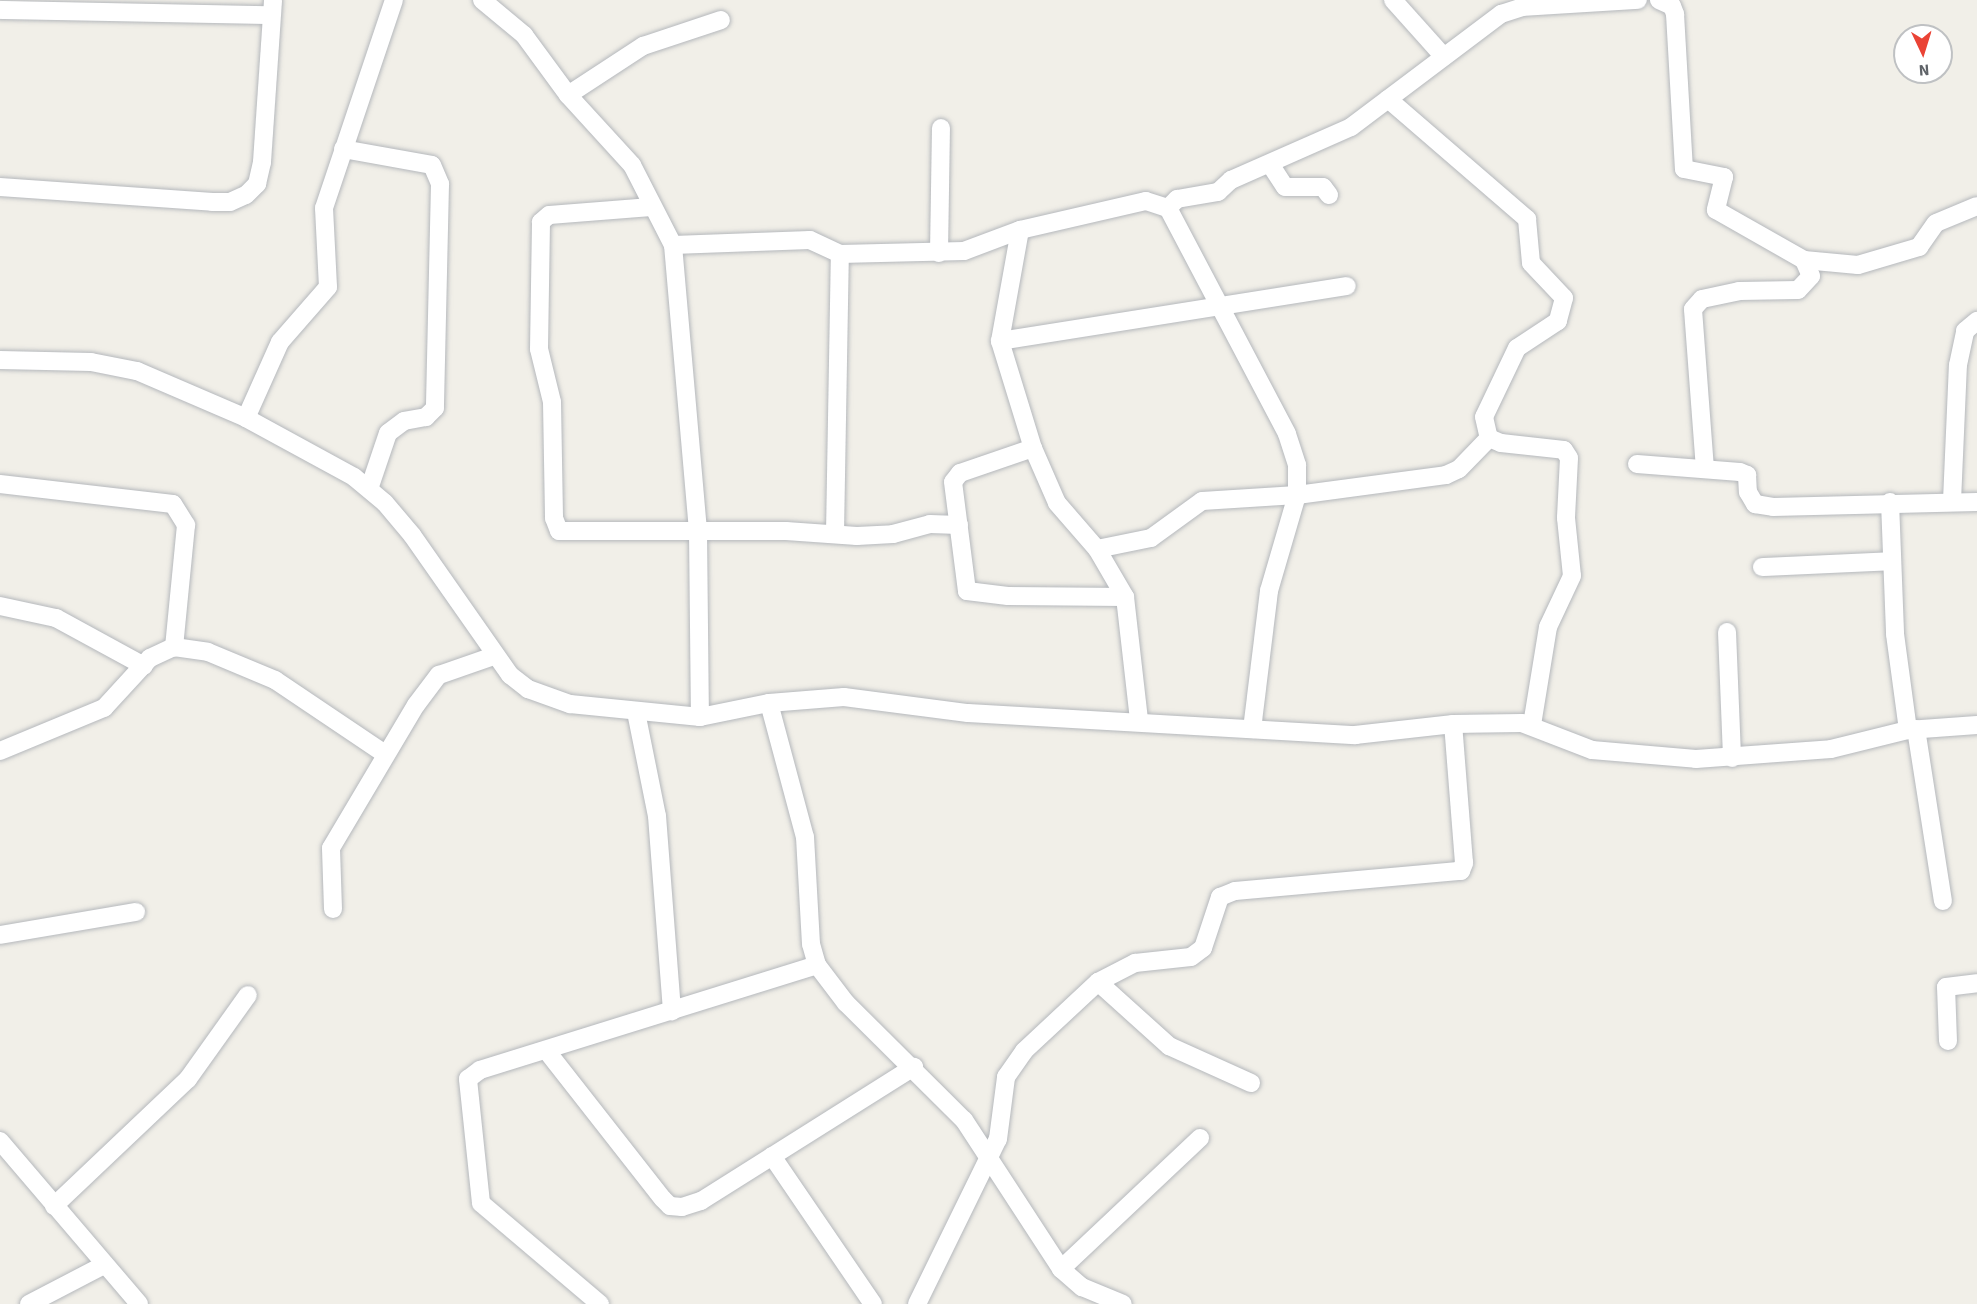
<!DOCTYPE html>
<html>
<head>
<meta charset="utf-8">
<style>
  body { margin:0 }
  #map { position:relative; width:1977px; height:1304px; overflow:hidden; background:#f1efe8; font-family:"Source Sans 3",sans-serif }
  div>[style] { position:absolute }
  .roads { filter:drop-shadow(0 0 2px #b5b8bc) drop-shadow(0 0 2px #b5b8bc) }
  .street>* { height:18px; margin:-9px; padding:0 9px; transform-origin:9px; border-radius:9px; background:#fff }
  span { translate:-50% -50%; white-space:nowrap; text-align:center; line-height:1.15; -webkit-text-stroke:4.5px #fff; paint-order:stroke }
  .north { position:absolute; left:1893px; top:24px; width:60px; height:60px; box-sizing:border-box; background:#fff; border:2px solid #bfc1c3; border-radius:50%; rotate:176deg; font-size:16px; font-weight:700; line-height:24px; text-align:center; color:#5f6368 }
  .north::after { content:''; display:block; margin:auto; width:21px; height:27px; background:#ea4335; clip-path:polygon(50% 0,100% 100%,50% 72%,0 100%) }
</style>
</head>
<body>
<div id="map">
  <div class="roads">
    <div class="street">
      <i style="left:482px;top:0;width:55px;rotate:39.8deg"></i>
      <i style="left:524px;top:35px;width:74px;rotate:53.7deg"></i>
      <i style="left:568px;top:95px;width:95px;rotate:47.6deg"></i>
      <i style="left:632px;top:165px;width:90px;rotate:62.9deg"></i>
      <i style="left:673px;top:245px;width:287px;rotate:85deg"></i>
      <i style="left:698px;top:531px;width:186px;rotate:89.4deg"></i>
      <i style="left:1393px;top:0;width:76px;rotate:48.2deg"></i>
      <i style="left:1659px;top:0;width:14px;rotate:25deg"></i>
      <i style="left:1672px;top:6px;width:9px;rotate:69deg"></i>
      <i style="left:1675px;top:14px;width:155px;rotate:86.7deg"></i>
      <i style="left:1684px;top:169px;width:41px;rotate:11.3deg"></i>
      <i style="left:1724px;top:177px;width:34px;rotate:104deg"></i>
      <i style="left:1716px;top:210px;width:101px;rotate:29.6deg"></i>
      <i style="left:1804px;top:260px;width:54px;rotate:5.3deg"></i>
      <i style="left:1858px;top:265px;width:64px;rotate:-16.4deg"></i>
      <i style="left:1919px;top:247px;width:29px;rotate:-55deg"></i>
      <i style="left:1936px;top:223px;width:44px;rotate:-22.5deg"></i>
      <i style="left:0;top:10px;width:271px;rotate:1.1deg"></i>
      <i style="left:568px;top:95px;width:90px;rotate:-33.2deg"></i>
      <i style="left:643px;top:46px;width:82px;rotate:-18.4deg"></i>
      <i style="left:1388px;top:99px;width:184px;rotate:40.8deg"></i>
      <i style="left:1527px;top:219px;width:44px;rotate:84.8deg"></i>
      <i style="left:1531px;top:263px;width:48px;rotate:46.7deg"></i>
      <i style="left:1564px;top:298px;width:24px;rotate:105deg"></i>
      <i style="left:1558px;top:321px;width:49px;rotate:146.6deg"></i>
      <i style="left:1517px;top:348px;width:76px;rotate:115.6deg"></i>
      <i style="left:1484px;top:417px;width:22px;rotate:77deg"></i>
      <i style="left:1489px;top:438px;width:13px;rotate:23deg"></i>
      <i style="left:1501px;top:443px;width:63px;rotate:6.3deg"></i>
      <i style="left:1564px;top:450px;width:9px;rotate:58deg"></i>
      <i style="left:1569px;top:458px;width:60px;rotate:92.9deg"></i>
      <i style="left:1566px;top:518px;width:58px;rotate:84.1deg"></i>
      <i style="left:1572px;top:576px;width:56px;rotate:115.2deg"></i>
      <i style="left:1548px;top:627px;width:99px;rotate:99.3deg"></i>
      <i style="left:343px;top:149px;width:90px;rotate:10.2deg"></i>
      <i style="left:432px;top:165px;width:21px;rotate:67deg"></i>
      <i style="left:440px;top:184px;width:224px;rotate:91.3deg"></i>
      <i style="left:435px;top:408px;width:13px;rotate:135deg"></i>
      <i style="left:426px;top:417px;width:22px;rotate:170deg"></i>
      <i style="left:404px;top:421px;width:20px;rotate:143deg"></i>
      <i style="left:388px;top:433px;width:59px;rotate:108.7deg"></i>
      <i style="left:1270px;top:164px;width:27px;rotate:57deg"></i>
      <i style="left:1285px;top:187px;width:38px"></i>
      <i style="left:1323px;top:187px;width:10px;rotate:53deg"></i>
      <i style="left:0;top:187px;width:213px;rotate:4deg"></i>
      <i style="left:212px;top:202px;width:18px"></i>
      <i style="left:230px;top:202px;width:17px;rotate:-24deg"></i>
      <i style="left:246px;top:195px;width:16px;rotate:-45deg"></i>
      <i style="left:257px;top:184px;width:23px;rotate:-77deg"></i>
      <i style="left:262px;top:162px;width:162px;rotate:-86.1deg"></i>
      <i style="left:651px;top:207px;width:102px;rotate:175.5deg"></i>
      <i style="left:549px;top:215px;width:11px;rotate:139deg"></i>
      <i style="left:541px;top:222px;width:127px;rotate:90.9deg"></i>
      <i style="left:539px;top:349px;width:55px;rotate:76.2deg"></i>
      <i style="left:552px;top:402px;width:116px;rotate:89deg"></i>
      <i style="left:554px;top:518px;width:14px;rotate:69deg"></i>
      <i style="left:559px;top:531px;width:227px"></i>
      <i style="left:786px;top:531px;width:71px;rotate:4deg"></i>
      <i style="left:857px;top:536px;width:36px;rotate:-3deg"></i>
      <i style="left:893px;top:534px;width:38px;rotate:-15deg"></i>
      <i style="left:930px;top:524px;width:29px;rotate:2deg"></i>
      <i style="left:1168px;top:208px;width:13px;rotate:-45deg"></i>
      <i style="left:1177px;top:199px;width:42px;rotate:-9.7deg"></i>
      <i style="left:1218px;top:192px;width:18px;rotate:-43deg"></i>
      <i style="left:1231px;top:180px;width:131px;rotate:-23.8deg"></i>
      <i style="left:1351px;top:127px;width:188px;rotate:-37deg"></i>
      <i style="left:1501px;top:14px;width:22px;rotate:-18deg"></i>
      <i style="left:1522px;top:7px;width:116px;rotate:-3.5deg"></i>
      <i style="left:1020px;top:230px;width:113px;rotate:100.2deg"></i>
      <i style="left:1000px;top:341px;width:112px;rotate:72.9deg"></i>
      <i style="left:1033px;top:448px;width:60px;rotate:66.4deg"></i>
      <i style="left:1057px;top:503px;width:61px;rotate:49deg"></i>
      <i style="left:1097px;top:549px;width:56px;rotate:59.7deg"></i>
      <i style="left:1125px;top:597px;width:124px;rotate:83.5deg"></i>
      <i style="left:673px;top:245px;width:137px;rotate:-2.1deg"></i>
      <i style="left:810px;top:240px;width:33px;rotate:25deg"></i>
      <i style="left:840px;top:254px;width:124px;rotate:-1.4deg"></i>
      <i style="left:964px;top:251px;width:60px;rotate:-20.6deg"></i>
      <i style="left:1020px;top:230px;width:129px;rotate:-13deg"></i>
      <i style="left:1146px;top:201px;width:23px;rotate:18deg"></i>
      <i style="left:1168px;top:208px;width:255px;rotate:62.2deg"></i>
      <i style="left:1287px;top:434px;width:33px;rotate:72deg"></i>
      <i style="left:1297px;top:465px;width:30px;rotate:90deg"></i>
      <i style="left:1297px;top:495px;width:100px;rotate:106.3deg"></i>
      <i style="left:1269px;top:591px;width:139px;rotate:97deg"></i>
      <i style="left:939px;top:253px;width:125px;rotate:-89.1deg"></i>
      <i style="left:1000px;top:341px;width:351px;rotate:-9deg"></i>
      <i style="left:0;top:360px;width:91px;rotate:1.3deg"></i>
      <i style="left:91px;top:362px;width:47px;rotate:11.1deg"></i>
      <i style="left:137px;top:371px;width:119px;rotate:23.3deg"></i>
      <i style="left:246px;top:418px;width:123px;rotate:28.6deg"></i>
      <i style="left:354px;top:477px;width:40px;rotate:40deg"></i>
      <i style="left:385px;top:503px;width:42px;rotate:49.8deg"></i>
      <i style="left:412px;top:535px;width:171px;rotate:55deg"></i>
      <i style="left:510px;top:675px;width:23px;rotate:38deg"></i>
      <i style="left:528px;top:689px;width:45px;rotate:19.7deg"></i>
      <i style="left:570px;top:704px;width:131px;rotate:5.7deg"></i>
      <i style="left:700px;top:717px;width:70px;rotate:-11.5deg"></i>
      <i style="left:769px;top:703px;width:75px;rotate:-4.6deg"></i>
      <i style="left:844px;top:697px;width:125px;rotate:7.4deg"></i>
      <i style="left:968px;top:713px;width:388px;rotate:3.3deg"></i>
      <i style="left:1355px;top:735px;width:99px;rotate:-6.4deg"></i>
      <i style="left:1453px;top:724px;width:69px;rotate:-0.8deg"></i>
      <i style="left:1522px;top:723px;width:75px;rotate:21.1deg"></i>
      <i style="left:1592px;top:750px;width:104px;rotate:4.9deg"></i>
      <i style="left:1696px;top:759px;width:135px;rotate:-4.2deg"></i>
      <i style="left:1831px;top:749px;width:79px;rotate:-13.9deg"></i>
      <i style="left:1908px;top:730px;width:69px;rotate:-4.1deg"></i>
      <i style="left:246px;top:418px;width:83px;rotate:-65.9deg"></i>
      <i style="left:280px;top:342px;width:73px;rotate:-48.9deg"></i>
      <i style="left:328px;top:287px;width:79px;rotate:-92.9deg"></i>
      <i style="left:324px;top:208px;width:219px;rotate:-71.4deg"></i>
      <i style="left:1033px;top:448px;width:77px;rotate:161.1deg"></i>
      <i style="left:960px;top:473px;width:11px;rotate:128deg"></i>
      <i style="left:953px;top:482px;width:110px;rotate:82.7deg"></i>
      <i style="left:967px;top:591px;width:41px;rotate:7deg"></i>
      <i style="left:1008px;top:596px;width:117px;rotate:0.5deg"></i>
      <i style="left:1637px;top:464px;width:103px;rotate:4.4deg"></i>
      <i style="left:1740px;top:472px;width:8px;rotate:23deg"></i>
      <i style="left:1747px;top:475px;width:17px;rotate:87deg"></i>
      <i style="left:1748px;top:492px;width:14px;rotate:60deg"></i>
      <i style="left:1755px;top:504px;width:18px;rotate:9deg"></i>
      <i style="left:1773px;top:507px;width:204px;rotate:-1.4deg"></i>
      <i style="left:1705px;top:469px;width:160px;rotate:-94.3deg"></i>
      <i style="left:1693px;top:309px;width:13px;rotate:-48deg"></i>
      <i style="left:1702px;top:299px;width:38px;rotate:-12deg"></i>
      <i style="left:1739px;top:291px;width:59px;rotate:-1deg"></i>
      <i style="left:1798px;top:290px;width:19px;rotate:-47deg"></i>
      <i style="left:1811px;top:276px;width:17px;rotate:-114deg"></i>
      <i style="left:0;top:484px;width:174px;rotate:6.6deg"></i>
      <i style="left:173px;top:504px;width:25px;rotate:58deg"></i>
      <i style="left:186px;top:525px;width:123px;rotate:95.6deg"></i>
      <i style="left:1952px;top:501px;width:136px;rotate:-87.5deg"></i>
      <i style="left:1958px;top:365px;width:35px;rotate:-78deg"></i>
      <i style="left:1965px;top:331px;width:16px;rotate:-40deg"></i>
      <i style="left:1890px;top:502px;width:132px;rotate:87.8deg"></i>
      <i style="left:1895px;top:634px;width:97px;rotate:82.3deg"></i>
      <i style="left:835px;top:533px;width:279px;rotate:-89deg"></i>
      <i style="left:1097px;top:549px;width:55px;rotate:-11.5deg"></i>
      <i style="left:1151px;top:538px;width:63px;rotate:-36deg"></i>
      <i style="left:1202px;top:501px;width:95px;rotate:-3.6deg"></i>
      <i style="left:1297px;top:495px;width:150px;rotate:-7.6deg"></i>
      <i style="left:1446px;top:475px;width:14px;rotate:-25deg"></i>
      <i style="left:1459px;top:469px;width:43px;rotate:-45.9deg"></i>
      <i style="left:1762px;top:567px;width:130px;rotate:-2.6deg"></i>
      <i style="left:0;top:606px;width:57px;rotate:12.1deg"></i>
      <i style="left:56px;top:618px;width:100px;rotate:28.6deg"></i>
      <i style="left:1727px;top:632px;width:126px;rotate:87.7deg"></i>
      <i style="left:769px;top:703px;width:139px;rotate:75deg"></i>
      <i style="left:805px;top:837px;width:107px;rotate:86.8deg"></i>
      <i style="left:811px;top:944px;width:22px;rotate:74deg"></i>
      <i style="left:817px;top:965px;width:48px;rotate:52.7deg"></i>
      <i style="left:846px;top:1003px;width:166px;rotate:44.8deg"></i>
      <i style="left:964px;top:1120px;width:178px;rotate:56.9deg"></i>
      <i style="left:1061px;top:1269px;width:28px;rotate:41deg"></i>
      <i style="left:1082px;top:1287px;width:44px;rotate:22.5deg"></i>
      <i style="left:636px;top:712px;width:106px;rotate:78.6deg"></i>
      <i style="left:657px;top:816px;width:196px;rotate:85.6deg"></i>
      <i style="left:1916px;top:729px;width:174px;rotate:81.1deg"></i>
      <i style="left:0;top:751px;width:113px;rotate:-22.5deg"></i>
      <i style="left:104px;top:708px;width:68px;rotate:-47.4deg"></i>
      <i style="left:150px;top:658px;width:26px;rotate:-25deg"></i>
      <i style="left:174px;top:647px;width:34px;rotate:8deg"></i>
      <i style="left:208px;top:652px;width:73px;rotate:22.7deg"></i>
      <i style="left:275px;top:680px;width:133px;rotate:33.9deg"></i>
      <i style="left:333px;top:909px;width:61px;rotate:-91.9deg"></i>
      <i style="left:331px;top:848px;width:166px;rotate:-59.3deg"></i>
      <i style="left:416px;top:705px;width:38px;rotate:-53deg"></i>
      <i style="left:439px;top:675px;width:58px;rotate:-19.1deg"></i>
      <i style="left:0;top:935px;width:138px;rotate:-9.6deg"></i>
      <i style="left:1098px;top:982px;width:96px;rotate:42deg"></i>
      <i style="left:1169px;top:1046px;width:90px;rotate:24.3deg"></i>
      <i style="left:1948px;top:1041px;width:54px;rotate:-92.1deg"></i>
      <i style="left:1946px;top:987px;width:31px;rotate:-7deg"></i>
      <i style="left:546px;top:1050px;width:189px;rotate:51.9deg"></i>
      <i style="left:663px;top:1199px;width:10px;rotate:45deg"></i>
      <i style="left:670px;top:1206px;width:12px;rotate:5deg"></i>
      <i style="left:682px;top:1207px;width:20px;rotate:-18deg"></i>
      <i style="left:701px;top:1201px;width:252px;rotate:-32.2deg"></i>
      <i style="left:0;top:1141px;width:214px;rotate:49.5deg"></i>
      <i style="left:772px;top:1156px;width:179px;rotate:55.7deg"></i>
      <i style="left:54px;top:1206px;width:185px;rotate:-43.5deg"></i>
      <i style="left:188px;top:1079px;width:103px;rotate:-54.5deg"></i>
      <i style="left:1061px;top:1269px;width:191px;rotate:-43.3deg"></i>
      <i style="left:29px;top:1304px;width:85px;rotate:-27.5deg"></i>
      <i style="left:600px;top:1304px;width:156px;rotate:-139.7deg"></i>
      <i style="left:481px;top:1203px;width:125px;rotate:-96deg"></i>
      <i style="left:468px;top:1079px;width:15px;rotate:-37deg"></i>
      <i style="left:480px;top:1070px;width:353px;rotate:-17.3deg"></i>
      <i style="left:917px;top:1304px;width:184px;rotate:-63.9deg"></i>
      <i style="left:998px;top:1139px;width:63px;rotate:-82.6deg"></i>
      <i style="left:1006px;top:1077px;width:32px;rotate:-55deg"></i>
      <i style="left:1024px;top:1051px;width:101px;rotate:-43deg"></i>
      <i style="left:1098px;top:982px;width:42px;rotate:-27.2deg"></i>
      <i style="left:1135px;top:963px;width:56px;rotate:-6.1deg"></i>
      <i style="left:1191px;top:957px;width:15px;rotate:-37deg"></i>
      <i style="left:1203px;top:948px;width:54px;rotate:-71.6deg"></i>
      <i style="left:1220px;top:897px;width:16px;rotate:-22deg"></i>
      <i style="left:1235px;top:891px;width:227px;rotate:-5.1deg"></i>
      <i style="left:1461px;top:871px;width:9px;rotate:-69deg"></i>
      <i style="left:1464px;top:863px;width:139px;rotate:-94.5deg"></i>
    </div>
  </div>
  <div class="north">N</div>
</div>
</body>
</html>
